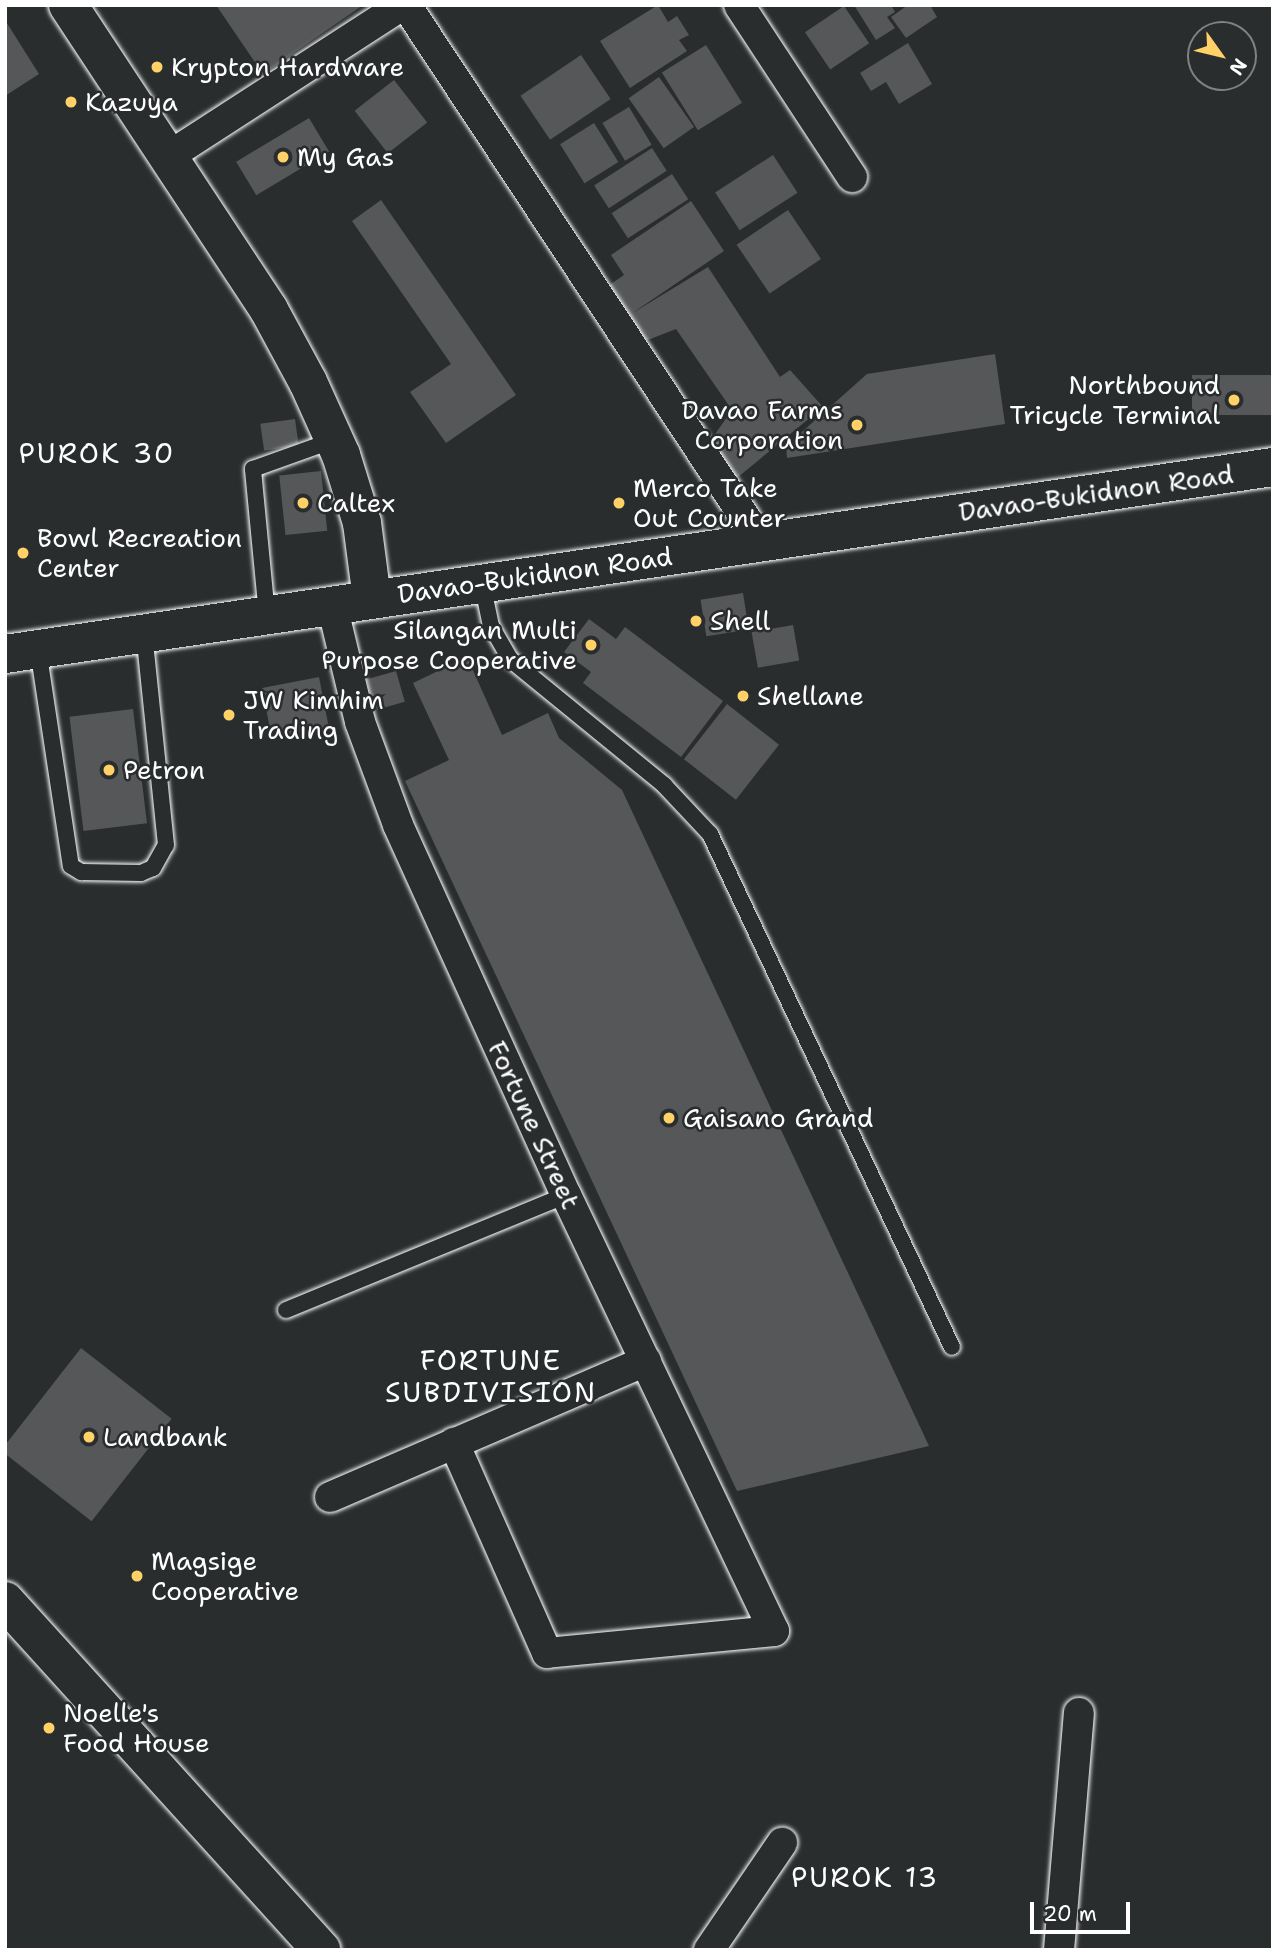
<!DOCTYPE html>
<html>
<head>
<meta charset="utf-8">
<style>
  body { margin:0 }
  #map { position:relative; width:1278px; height:1955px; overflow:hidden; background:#2a2d2e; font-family:"Shantell Sans",sans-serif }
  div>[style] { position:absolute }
  .building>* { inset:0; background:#555758; transform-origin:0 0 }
  .roads { filter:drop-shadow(0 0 2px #fff) drop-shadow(0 0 2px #fff) }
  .service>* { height:16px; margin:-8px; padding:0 8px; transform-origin:8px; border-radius:8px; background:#2a2d2e }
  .minor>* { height:30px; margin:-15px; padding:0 15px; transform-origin:15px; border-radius:15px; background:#2a2d2e }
  .tertiary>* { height:38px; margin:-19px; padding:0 19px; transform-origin:19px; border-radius:19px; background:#2a2d2e }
  .secondary>* { height:38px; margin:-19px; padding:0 19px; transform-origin:19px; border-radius:19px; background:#2a2d2e }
  .trunk>* { height:38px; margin:-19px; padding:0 19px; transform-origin:19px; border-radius:19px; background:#2a2d2e }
  .dots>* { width:19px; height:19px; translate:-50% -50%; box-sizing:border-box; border:4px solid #2a2d2e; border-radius:50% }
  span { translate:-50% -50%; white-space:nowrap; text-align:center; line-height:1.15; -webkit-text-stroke:5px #2a2d2e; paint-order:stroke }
  .poi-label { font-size:26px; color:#fff }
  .left { translate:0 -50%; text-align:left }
  .right { translate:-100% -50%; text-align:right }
  .street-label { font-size:26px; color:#fff }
  .neighbourhood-label { font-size:28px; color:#fff; letter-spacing:2px }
  .frame { position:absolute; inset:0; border:7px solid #fff; pointer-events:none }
  .north { position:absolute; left:1187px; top:21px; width:70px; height:70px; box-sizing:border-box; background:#2a2d2e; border:2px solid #7f8182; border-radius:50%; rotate:124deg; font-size:19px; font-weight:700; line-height:28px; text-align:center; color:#fff }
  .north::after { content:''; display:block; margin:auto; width:24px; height:32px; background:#ffd166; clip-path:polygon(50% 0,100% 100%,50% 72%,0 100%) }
  .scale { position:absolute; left:1030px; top:1902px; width:100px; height:32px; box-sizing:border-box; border:4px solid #fff; border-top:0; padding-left:9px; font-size:21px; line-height:24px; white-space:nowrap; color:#fff; -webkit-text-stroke:5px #2a2d2e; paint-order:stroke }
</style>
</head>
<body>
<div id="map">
  <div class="building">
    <i style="clip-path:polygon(216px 5px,363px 5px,263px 74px)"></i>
    <i style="clip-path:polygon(658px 5px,668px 22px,677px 16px,689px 35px,679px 40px,687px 51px,630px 88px,600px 41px)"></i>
    <i style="clip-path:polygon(854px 5px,891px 5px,895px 12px,887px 17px,895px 28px,876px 40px)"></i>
    <i style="clip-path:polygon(908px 5px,930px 5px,937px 17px,906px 38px,891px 17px)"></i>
    <i style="left:844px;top:6px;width:45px;height:47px;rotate:56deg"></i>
    <i style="clip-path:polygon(5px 20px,39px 74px,5px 96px)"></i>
    <i style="clip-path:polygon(908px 43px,932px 84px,899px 104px,886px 82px,871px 91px,860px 73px)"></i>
    <i style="left:706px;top:45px;width:68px;height:52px;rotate:58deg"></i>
    <i style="left:581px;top:55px;width:53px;height:73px;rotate:56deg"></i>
    <i style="left:659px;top:77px;width:61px;height:37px;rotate:55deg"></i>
    <i style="left:394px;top:80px;width:54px;height:50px;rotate:52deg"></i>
    <i style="left:629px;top:107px;width:44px;height:31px;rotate:59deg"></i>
    <i style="left:309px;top:118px;width:39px;height:85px;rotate:59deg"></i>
    <i style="left:594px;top:123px;width:46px;height:40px;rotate:58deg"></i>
    <i style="left:652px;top:148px;width:27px;height:69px;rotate:57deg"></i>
    <i style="left:773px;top:155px;width:45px;height:69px;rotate:57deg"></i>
    <i style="left:672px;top:174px;width:30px;height:72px;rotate:57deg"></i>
    <i style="clip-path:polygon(381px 200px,516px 395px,446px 443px,410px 392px,451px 364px,352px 221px)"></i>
    <i style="clip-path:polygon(691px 201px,724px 251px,631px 314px,708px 267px,780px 377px,790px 370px,823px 407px,732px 482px,706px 447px,732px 410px,676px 329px,640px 343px,608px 286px,624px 275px,611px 255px)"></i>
    <i style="left:788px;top:210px;width:59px;height:62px;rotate:56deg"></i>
    <i style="clip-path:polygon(995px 354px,1005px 424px,787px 458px,786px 446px,867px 374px)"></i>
    <i style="left:1273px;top:375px;width:40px;height:81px;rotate:90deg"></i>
    <i style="left:295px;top:419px;width:27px;height:35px;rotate:82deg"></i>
    <i style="left:321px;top:471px;width:60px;height:42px;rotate:84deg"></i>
    <i style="left:743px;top:593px;width:37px;height:43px;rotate:81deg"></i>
    <i style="clip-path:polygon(589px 619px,616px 639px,625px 627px,723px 701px,681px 757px,583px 683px,591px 672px,564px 652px)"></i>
    <i style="left:793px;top:625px;width:36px;height:42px;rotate:80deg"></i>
    <i style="clip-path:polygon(467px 657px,502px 735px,548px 713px,559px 738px,622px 790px,929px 1446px,737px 1491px,405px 781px,449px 760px,413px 683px)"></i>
    <i style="left:396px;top:671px;width:32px;height:31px;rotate:74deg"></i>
    <i style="left:319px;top:677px;width:51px;height:58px;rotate:79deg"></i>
    <i style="left:727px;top:704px;width:66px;height:70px;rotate:38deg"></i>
    <i style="left:133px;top:709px;width:115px;height:64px;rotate:83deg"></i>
    <i style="left:81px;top:1348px;width:115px;height:130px;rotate:38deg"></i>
  </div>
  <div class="roads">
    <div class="service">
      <i style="left:482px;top:583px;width:44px;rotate:78.2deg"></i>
      <i style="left:491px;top:626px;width:39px;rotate:60deg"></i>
      <i style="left:511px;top:660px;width:198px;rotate:39.2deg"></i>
      <i style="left:664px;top:785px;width:67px;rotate:46.8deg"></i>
      <i style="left:710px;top:834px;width:567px;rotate:64.75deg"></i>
      <i style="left:267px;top:615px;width:147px;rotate:-95.5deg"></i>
      <i style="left:253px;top:469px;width:86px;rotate:-19.7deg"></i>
      <i style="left:38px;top:649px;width:219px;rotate:81.4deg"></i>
      <i style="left:71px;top:866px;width:12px;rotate:31deg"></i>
      <i style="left:81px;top:872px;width:60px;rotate:1deg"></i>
      <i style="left:141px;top:873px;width:13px;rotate:-23deg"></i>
      <i style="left:153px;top:868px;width:26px;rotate:-61deg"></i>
      <i style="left:166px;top:845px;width:213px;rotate:-95.9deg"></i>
      <i style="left:286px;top:1310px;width:303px;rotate:-22.3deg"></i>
    </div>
    <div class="minor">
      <i style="left:406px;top:5px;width:644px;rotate:56.53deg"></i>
      <i style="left:739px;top:5px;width:206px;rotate:56.7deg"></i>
      <i style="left:169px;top:156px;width:278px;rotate:-32.9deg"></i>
      <i style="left:332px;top:605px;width:120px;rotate:76.5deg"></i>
      <i style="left:360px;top:722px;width:110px;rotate:69.7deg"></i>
      <i style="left:398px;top:825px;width:406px;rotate:65.6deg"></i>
      <i style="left:566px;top:1195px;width:483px;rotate:64.5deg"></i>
      <i style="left:774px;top:1631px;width:228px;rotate:174.5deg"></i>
      <i style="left:547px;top:1653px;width:230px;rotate:-113.9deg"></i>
      <i style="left:330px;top:1497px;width:344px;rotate:-23.3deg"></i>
      <i style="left:709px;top:1950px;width:130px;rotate:-55.7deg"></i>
      <i style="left:1059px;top:1950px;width:238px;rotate:-85.2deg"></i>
    </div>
    <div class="tertiary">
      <i style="left:68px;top:5px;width:365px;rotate:56.6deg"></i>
      <i style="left:269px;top:310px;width:82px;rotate:61.6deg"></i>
      <i style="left:308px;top:382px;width:80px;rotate:65.7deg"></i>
      <i style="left:341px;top:455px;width:71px;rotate:72.8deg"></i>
      <i style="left:362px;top:523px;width:77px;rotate:82.5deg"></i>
    </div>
    <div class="secondary">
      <i style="left:5px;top:1601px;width:471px;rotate:47.8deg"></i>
    </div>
    <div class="trunk">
      <i style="left:5px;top:654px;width:1282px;rotate:-8.39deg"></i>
    </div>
  </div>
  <div class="dots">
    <i style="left:157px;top:67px;background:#ffd166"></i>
    <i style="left:71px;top:102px;background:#ffd166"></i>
    <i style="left:283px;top:157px;background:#ffd166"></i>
    <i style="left:1234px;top:400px;background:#ffd166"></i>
    <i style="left:857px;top:425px;background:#ffd166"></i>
    <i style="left:303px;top:503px;background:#ffd166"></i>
    <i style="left:619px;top:503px;background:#ffd166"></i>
    <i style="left:23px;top:553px;background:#ffd166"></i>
    <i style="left:696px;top:621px;background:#ffd166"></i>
    <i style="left:591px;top:645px;background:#ffd166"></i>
    <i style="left:743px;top:696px;background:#ffd166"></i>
    <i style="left:229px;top:715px;background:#ffd166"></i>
    <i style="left:109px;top:770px;background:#ffd166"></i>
    <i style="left:669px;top:1118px;background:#ffd166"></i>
    <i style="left:89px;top:1437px;background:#ffd166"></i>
    <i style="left:137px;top:1576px;background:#ffd166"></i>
    <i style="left:49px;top:1728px;background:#ffd166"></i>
  </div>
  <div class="poi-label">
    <span class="left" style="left:171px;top:67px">Krypton Hardware</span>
    <span class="left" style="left:85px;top:102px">Kazuya</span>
    <span class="left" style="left:297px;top:157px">My Gas</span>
    <span class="right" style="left:1220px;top:400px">Northbound<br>Tricycle Terminal</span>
    <span class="right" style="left:843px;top:425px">Davao Farms<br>Corporation</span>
    <span class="left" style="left:633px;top:503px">Merco Take<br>Out Counter</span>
    <span class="left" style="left:317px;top:503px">Caltex</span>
    <span class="left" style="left:37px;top:553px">Bowl Recreation<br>Center</span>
    <span class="left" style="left:710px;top:621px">Shell</span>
    <span class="right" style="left:577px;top:645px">Silangan Multi<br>Purpose Cooperative</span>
    <span class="left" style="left:757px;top:696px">Shellane</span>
    <span class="left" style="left:243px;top:715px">JW Kimhim<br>Trading</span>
    <span class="left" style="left:123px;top:770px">Petron</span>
    <span class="left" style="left:683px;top:1118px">Gaisano Grand</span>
    <span class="left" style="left:103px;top:1437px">Landbank</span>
    <span class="left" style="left:151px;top:1576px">Magsige<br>Cooperative</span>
    <span class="left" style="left:63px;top:1728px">Noelle's<br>Food House</span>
  </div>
  <div class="street-label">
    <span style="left:1096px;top:493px;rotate:-8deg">Davao-Bukidnon Road</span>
    <span style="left:535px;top:575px;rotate:-8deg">Davao-Bukidnon Road</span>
    <span style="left:534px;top:1125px;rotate:65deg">Fortune Street</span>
  </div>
  <div class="neighbourhood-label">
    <span style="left:97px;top:453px">PUROK 30</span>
    <span style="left:491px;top:1376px">FORTUNE<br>SUBDIVISION</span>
    <span style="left:865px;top:1877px">PUROK 13</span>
  </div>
  <div class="frame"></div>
  <div class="north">N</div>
  <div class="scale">20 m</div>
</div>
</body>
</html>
